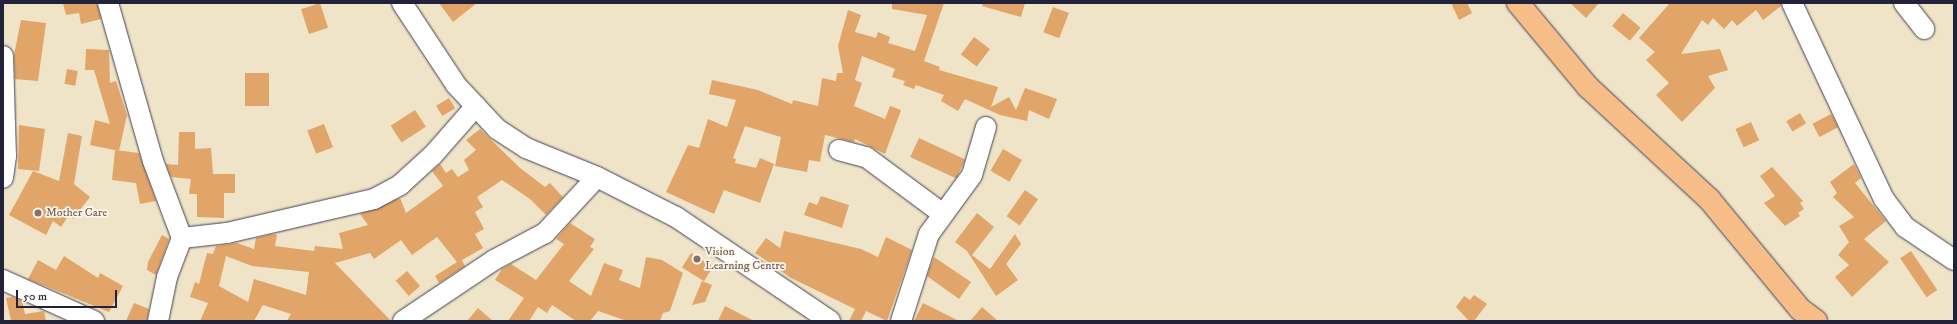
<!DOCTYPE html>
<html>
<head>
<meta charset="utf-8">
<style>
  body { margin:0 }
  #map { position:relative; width:1957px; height:324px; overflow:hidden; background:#efe4c7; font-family:"IM FELL DW Pica",serif }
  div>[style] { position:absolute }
  .building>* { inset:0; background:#e2a569; transform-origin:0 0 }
  .roads { filter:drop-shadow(0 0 1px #413f50) drop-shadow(0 0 1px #413f50) }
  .minor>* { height:20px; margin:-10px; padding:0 10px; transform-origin:10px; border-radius:10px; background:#fff }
  .major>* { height:22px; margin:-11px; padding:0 11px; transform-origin:11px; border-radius:11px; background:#f7bd88 }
  .dots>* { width:11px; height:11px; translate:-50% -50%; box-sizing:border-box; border:2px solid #fbf7ec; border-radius:50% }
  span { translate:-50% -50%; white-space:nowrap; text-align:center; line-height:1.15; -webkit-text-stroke:3.5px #fbf7ec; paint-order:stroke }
  .education-label { font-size:12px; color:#785e54 }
  .left { translate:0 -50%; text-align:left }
  .frame { position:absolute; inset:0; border:4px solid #22223b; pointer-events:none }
  .scale { position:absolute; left:16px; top:290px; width:101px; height:18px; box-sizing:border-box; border:2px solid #22223b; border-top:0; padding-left:5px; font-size:12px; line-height:14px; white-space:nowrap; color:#22223b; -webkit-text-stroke:3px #fbf7ec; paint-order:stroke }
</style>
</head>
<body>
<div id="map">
  <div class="building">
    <i style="clip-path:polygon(63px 3px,97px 3px,101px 19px,81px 24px,79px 13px,66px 15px)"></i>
    <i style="left:320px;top:3px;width:26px;height:20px;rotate:72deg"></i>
    <i style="clip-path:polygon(439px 3px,477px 3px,453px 22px)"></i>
    <i style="clip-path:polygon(892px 3px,944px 3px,924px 61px,940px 67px,939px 70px,998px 87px,991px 107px,1009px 97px,1016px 110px,1025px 88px,1057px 99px,1049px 119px,1029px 110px,1027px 121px,1000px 115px,965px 99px,958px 111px,941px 101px,944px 95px,916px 85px,914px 89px,903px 85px,905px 81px,892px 77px,895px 69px,862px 56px,855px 80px,862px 83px,854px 106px,885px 119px,890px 106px,901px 110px,885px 154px,855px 139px,854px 142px,825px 135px,820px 162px,809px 160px,807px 172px,775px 166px,781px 137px,745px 126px,733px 158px,736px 159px,735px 163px,756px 168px,760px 158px,774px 164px,760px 203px,724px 190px,714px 214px,666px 192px,688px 145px,699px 148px,708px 119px,727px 127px,736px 100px,709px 94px,712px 80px,758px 90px,792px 104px,793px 100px,818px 106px,822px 78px,836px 81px,837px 73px,843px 73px,838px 46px,848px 10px,861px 15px,855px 32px,876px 38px,878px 32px,890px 37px,888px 43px,915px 51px,927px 15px,892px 9px)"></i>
    <i style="clip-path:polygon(983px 3px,1025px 3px,1021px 17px,982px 6px)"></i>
    <i style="clip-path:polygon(1451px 3px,1467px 3px,1472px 13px,1459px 20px)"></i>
    <i style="clip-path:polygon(1570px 3px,1599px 3px,1586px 18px)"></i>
    <i style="clip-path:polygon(1670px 3px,1781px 3px,1781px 6px,1763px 20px,1756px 10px,1737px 26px,1732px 20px,1724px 29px,1713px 18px,1708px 25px,1702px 20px,1681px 54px,1720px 49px,1728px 70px,1708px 76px,1715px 88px,1682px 122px,1656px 95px,1669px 83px,1646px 60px,1655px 52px,1639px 38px)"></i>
    <i style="left:1053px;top:7px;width:17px;height:27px;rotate:21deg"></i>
    <i style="left:1623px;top:13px;width:23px;height:17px;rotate:40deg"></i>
    <i style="clip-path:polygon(21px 20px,46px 23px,38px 81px,15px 79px,14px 55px)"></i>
    <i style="left:974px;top:37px;width:20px;height:22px;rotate:37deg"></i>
    <i style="clip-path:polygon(86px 49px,109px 50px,110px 83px,116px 81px,127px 115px,119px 151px,90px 145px,95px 120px,110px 124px,94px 70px,85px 70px)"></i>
    <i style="left:67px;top:69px;width:11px;height:15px;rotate:10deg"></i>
    <i style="left:245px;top:73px;width:24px;height:33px"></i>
    <i style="left:449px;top:98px;width:12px;height:15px;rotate:59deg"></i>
    <i style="left:415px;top:110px;width:20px;height:29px;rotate:57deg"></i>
    <i style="left:1800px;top:113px;width:12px;height:16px;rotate:59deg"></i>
    <i style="left:1831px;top:114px;width:15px;height:21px;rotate:62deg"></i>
    <i style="left:1751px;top:122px;width:20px;height:17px;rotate:66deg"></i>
    <i style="left:324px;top:124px;width:25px;height:18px;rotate:69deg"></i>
    <i style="clip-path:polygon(19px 125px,45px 129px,39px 171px,18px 169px)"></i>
    <i style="clip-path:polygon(evenodd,480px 129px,520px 168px,545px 187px,550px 183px,563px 197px,546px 215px,530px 199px,502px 180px,477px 197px,483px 207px,475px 212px,484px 229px,475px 234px,483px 248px,462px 260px,465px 266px,439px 283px,435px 276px,457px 262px,437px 237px,412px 255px,401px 240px,374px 259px,370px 253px,335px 263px,391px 321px,287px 321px,291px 314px,263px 305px,254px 321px,200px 321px,208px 303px,190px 297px,195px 282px,199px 284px,207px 253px,213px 254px,216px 246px,237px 243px,254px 249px,256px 238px,273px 234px,277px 235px,275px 246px,314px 251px,315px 246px,343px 249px,339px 233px,368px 225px,360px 214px,400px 198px,406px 213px,443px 186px,432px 171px,440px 164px,446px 173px,452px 169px,458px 177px,469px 170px,464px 160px,476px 150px,466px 140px,480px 129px,226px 256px,252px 266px,309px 272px,306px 295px,254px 279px,248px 302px,219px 286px,226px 256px)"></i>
    <i style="clip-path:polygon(179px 132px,195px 132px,195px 149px,211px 148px,213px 174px,235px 174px,235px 193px,224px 193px,224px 218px,197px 217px,197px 194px,189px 194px,191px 179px,171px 177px,166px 164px,178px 165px)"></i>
    <i style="clip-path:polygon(68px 133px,82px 136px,74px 184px,90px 197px,73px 219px,69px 215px,61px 227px,53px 221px,46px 235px,9px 215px,33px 171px,59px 181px)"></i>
    <i style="left:919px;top:138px;width:51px;height:21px;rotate:25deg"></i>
    <i style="left:1003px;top:149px;width:22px;height:25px;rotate:30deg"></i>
    <i style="clip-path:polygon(115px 150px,139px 153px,156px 201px,140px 204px,136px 183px,112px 180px)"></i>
    <i style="clip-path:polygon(1854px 164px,1861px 178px,1855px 183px,1886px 221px,1864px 239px,1889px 262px,1852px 297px,1835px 277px,1849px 265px,1838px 255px,1849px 242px,1839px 226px,1854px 217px,1833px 197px,1837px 193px,1830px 182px)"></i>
    <i style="clip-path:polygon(1772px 167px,1803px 201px,1800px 203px,1804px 209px,1798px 213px,1800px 216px,1785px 226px,1764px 203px,1775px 196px,1760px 176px)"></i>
    <i style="left:1025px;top:190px;width:16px;height:32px;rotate:35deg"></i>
    <i style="clip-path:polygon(821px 196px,849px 205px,842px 228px,804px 215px,809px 202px,817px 205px)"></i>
    <i style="clip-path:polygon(977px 213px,994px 227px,972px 255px,990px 269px,1015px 234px,1021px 244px,1006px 264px,1018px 280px,996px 296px,967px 251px,955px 242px)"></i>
    <i style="clip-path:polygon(570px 223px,595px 239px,590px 247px,594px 249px,569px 281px,591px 296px,604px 263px,623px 270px,619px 280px,640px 288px,646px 257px,662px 260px,683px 273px,670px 311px,663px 313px,660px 321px,627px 321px,598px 311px,590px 321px,576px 321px,552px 305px,547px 313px,538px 307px,529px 321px,508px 321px,524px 298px,495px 280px,502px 269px,511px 264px,536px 280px,564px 244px,556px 239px)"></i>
    <i style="clip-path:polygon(784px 231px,861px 249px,878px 257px,886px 237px,912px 250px,887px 321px,866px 311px,861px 321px,849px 321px,855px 309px,791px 278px,755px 253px,766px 238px,780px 248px)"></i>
    <i style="clip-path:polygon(162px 235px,169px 239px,156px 275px,147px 270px,148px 262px)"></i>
    <i style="left:1911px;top:251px;width:47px;height:13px;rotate:56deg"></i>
    <i style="left:691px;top:253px;width:26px;height:17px;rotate:32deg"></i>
    <i style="clip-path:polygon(64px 256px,98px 278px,100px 273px,123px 286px,109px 312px,28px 279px,38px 260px,56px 270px)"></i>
    <i style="clip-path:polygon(934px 257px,971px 282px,959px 299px,927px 276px)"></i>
    <i style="left:407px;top:271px;width:20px;height:15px;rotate:49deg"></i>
    <i style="clip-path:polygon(702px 281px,712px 285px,705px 302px,692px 305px)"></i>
    <i style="clip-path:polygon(1474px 295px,1487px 304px,1474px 321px,1469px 321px,1456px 307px,1464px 296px,1470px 300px)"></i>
    <i style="clip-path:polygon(12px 297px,22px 301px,25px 314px,44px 311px,46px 321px,11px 321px,6px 298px)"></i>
    <i style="clip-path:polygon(134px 303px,149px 309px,147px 321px,126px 321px)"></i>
    <i style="clip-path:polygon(923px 303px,959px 321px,914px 321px)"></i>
    <i style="clip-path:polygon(725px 306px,754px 321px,718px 321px)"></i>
    <i style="clip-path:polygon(982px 307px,998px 321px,970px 321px)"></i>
    <i style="clip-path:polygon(478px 308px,493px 321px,467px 321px)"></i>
  </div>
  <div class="roads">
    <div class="minor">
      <i style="left:108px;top:3px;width:164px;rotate:74.1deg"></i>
      <i style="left:153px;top:161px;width:82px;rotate:69.4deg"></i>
      <i style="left:402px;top:3px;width:98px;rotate:56.6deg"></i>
      <i style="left:456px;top:85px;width:60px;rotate:47deg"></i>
      <i style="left:497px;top:129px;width:35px;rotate:33deg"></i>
      <i style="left:526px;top:148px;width:77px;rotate:22.2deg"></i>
      <i style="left:597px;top:177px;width:89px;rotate:26.9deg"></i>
      <i style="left:676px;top:217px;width:186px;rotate:34deg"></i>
      <i style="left:1792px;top:3px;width:217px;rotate:64.9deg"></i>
      <i style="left:1884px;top:199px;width:35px;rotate:53deg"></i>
      <i style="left:1905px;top:227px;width:59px;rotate:34deg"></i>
      <i style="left:1904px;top:3px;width:33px;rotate:52deg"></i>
      <i style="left:3px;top:56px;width:100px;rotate:88.3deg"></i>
      <i style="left:6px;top:156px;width:22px;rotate:98deg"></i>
      <i style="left:839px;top:150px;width:28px;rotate:15deg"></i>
      <i style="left:866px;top:157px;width:96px;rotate:36.5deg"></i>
      <i style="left:3px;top:280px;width:100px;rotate:24.3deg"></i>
      <i style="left:158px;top:321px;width:45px;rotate:-78.4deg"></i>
      <i style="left:167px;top:277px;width:42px;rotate:-69deg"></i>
      <i style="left:182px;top:238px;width:45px;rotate:-6.3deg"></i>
      <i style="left:227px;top:233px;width:151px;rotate:-13deg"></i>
      <i style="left:374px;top:199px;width:30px;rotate:-28deg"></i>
      <i style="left:400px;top:185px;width:45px;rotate:-42.3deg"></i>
      <i style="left:433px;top:155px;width:65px;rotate:-48.7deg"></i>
      <i style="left:403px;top:321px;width:110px;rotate:-33.8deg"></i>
      <i style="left:494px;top:260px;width:58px;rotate:-27.9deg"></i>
      <i style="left:545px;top:233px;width:76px;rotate:-47.1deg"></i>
      <i style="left:901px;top:321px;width:91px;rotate:-72.2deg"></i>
      <i style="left:929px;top:234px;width:73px;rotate:-53.9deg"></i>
      <i style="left:972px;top:175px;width:50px;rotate:-73.7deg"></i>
    </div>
    <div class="major">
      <i style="left:1518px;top:3px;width:109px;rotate:50.2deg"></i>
      <i style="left:1588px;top:87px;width:165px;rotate:42.8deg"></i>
      <i style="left:1709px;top:199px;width:143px;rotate:50.4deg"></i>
      <i style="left:1800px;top:309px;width:20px;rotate:37deg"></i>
    </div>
  </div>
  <div class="dots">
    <i style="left:38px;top:213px;background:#8d6e63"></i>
    <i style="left:697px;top:259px;background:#8d6e63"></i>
  </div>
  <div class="education-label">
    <span class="left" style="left:46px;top:213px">Mother Care</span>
    <span class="left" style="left:705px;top:259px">Vision<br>Learning Centre</span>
  </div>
  <div class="frame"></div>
  <div class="scale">50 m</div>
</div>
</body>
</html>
